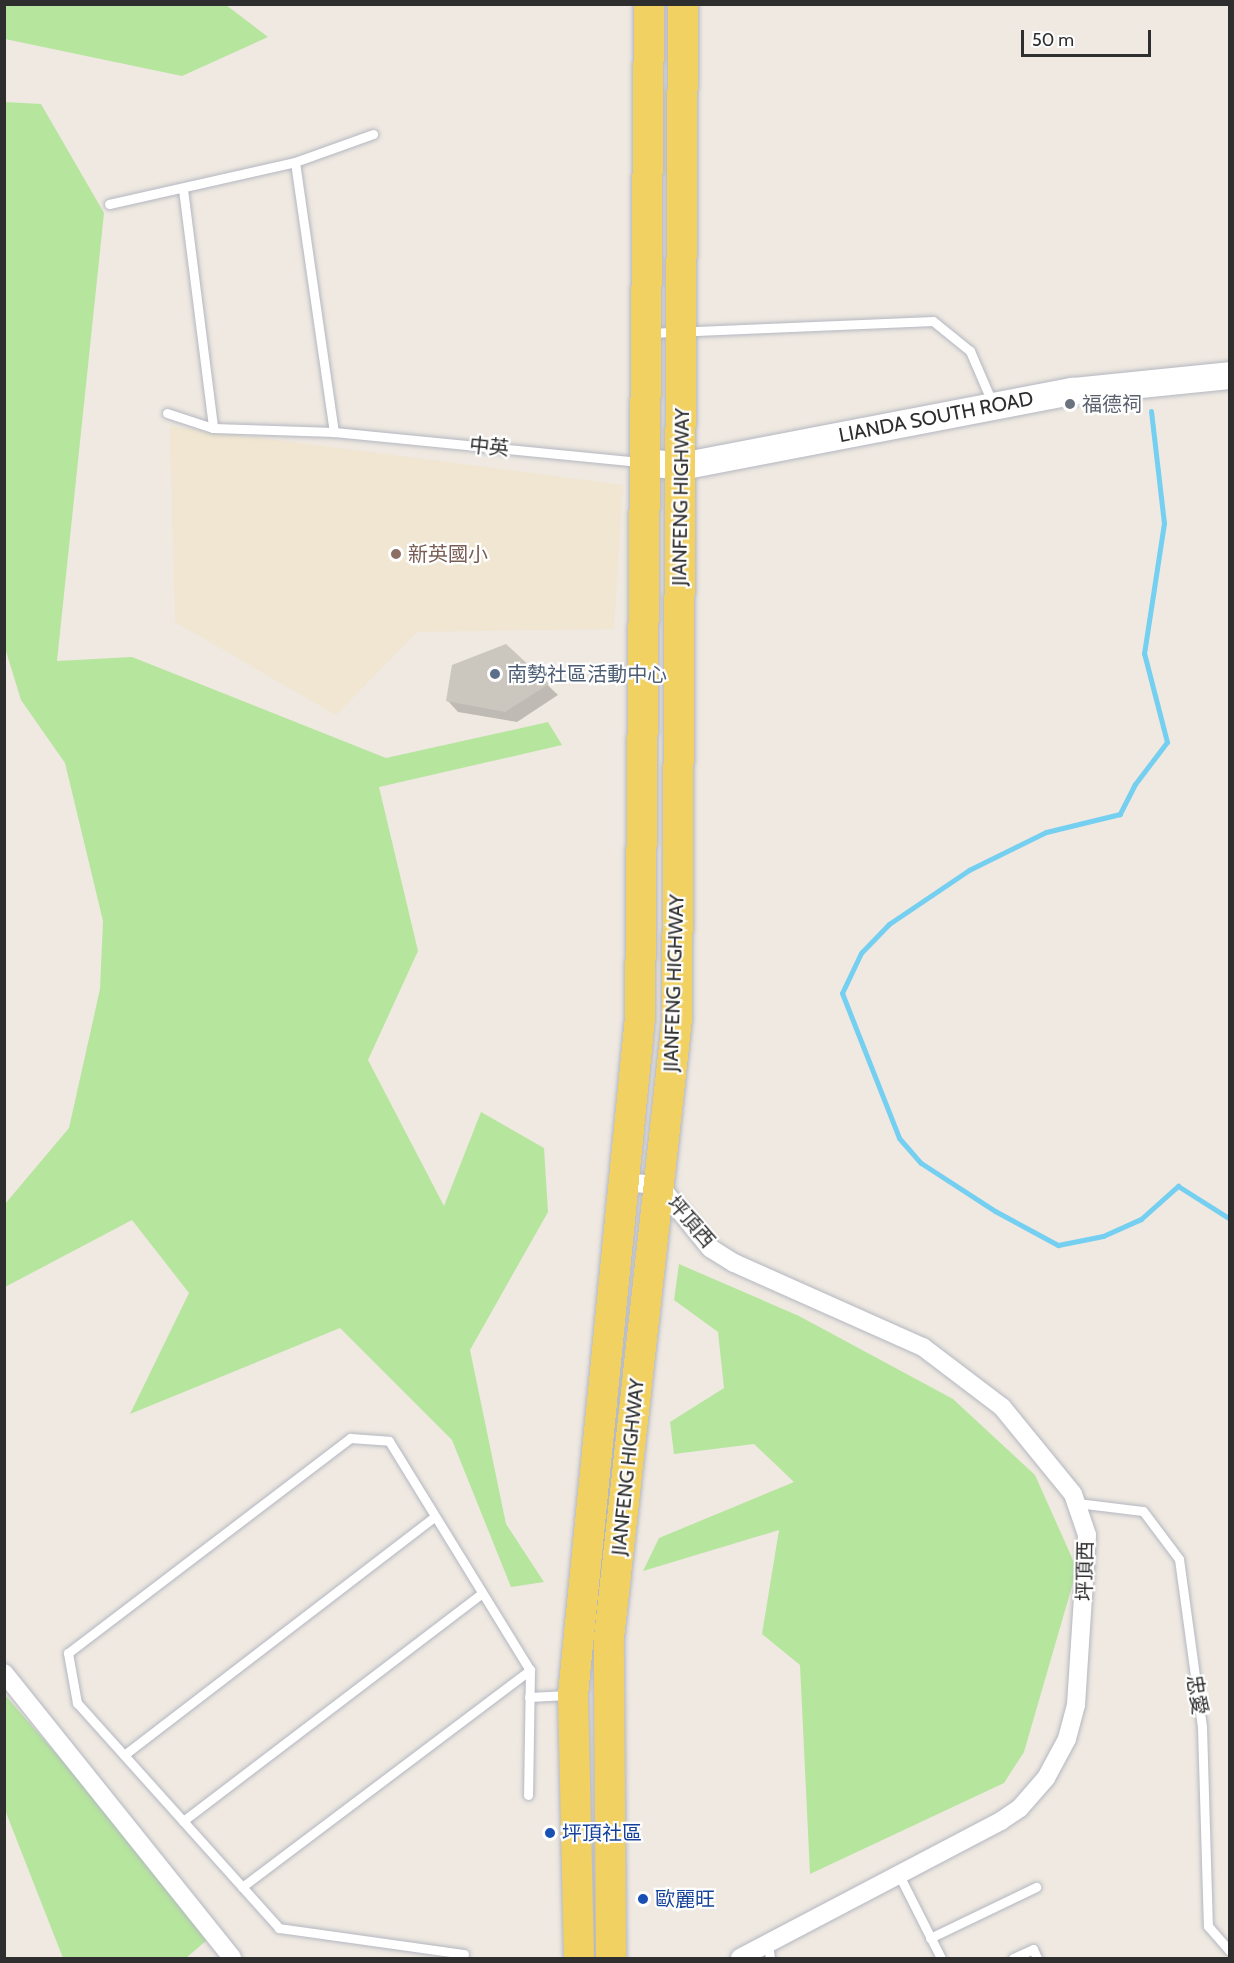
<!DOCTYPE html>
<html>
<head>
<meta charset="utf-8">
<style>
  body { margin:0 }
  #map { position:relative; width:1234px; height:1963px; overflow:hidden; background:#efe9e1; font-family:Cabin,"Noto Sans TC",sans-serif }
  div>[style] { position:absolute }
  .education>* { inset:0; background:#f0e6d1 }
  .green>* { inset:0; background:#b6e59e }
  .shadow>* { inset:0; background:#0003 }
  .stream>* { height:5px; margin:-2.5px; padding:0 2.5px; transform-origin:2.5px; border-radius:2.5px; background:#75cff0 }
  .building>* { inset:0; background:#cbc7bf }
  .roads { filter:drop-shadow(0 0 2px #b4b7c1) drop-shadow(0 0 2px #b4b7c1) }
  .lane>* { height:9px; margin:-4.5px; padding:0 4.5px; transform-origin:4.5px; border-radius:4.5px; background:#fff }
  .street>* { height:18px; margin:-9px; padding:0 9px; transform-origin:9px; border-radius:9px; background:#fff }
  .secondary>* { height:27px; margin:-13.5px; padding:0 13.5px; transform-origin:13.5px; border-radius:13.5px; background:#fff }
  .primary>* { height:30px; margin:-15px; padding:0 15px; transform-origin:15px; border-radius:15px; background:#f2d163 }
  .dots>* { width:16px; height:16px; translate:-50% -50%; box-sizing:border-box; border:3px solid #fff; border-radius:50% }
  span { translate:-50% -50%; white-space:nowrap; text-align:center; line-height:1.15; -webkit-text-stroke:4.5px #fff; paint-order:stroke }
  .worship-label { font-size:20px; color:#5b616d }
  .left { translate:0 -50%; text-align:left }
  .street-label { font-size:20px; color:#2e2e2e }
  .education-label { font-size:20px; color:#785e54 }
  .service-label { font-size:20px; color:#4e5e75 }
  .transit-label { font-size:20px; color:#164399 }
  .frame { position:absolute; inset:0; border:6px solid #2e2e2e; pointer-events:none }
  .scale { position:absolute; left:1021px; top:30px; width:130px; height:27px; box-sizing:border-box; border:3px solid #2e2e2e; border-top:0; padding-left:8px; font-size:18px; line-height:21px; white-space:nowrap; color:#2e2e2e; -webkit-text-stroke:4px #fff; paint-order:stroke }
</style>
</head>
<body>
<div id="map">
  <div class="education">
    <i style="clip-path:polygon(170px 426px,623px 485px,614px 629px,417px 632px,336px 715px,175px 622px)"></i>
  </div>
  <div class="green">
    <i style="clip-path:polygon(5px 4px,226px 5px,268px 37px,182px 76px,5px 39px)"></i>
    <i style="clip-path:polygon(5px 102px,41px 104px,104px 213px,57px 661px,132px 657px,386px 758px,548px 722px,562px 745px,379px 787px,418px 951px,368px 1060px,444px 1206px,481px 1112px,544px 1148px,548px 1212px,470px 1350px,506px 1524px,544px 1582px,511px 1587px,452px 1440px,340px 1328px,130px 1414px,189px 1293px,132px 1220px,5px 1287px,5px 1204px,69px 1128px,100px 989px,103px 921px,65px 763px,21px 700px,5px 648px)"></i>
    <i style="clip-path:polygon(679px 1264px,799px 1316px,953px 1399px,1035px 1475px,1077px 1569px,1024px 1752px,1004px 1783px,810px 1874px,800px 1665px,762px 1634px,779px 1530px,643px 1571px,659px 1538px,794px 1482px,754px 1444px,674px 1454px,670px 1422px,724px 1388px,718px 1332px,674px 1300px)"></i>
    <i style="clip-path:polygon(4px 1694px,214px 1934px,186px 1958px,63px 1958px,5px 1810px)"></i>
  </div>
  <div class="shadow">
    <i style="clip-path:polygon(506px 645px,558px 695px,517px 722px,458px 712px,448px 701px)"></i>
  </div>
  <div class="stream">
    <i style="left:1151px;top:411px;width:113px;rotate:83.4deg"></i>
    <i style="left:1164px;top:523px;width:132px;rotate:98.7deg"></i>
    <i style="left:1144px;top:653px;width:92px;rotate:75.5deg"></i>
    <i style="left:1167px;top:742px;width:53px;rotate:127.3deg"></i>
    <i style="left:1135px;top:784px;width:34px;rotate:117deg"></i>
    <i style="left:1120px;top:814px;width:76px;rotate:166.3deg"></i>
    <i style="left:1046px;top:832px;width:86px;rotate:153.7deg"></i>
    <i style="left:969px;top:870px;width:97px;rotate:146deg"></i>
    <i style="left:889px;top:924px;width:40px;rotate:134deg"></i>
    <i style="left:861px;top:953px;width:44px;rotate:115.4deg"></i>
    <i style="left:842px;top:993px;width:156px;rotate:68.5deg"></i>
    <i style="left:899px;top:1138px;width:33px;rotate:49deg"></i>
    <i style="left:921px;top:1163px;width:88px;rotate:33deg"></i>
    <i style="left:995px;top:1211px;width:72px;rotate:28.4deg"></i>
    <i style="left:1058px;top:1245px;width:46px;rotate:-11.3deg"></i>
    <i style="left:1103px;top:1236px;width:42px;rotate:-24.1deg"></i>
    <i style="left:1141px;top:1219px;width:50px;rotate:-41.7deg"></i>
    <i style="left:1178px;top:1186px;width:62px;rotate:32.4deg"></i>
  </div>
  <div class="building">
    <i style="clip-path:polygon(506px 644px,549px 684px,505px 712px,446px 701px,452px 665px)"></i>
  </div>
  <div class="roads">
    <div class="lane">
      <i style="left:295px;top:162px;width:273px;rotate:81.8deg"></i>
      <i style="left:183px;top:189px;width:241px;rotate:82.8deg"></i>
      <i style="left:109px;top:204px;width:191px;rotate:-12.7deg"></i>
      <i style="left:295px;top:162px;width:83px;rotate:-19.7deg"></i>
      <i style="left:649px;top:333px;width:284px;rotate:-2.4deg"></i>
      <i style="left:933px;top:321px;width:48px;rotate:39deg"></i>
      <i style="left:970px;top:351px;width:56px;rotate:66.7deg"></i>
      <i style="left:167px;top:413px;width:48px;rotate:18.1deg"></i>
      <i style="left:213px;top:428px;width:121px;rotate:1.9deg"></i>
      <i style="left:334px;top:432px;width:307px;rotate:5.6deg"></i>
      <i style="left:1077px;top:1503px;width:66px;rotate:6.9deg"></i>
      <i style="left:1143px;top:1511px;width:60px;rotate:53.1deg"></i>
      <i style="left:1179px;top:1559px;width:170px;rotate:82.2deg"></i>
      <i style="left:1202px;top:1727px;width:199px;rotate:88.3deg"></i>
      <i style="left:1208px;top:1926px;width:33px;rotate:49deg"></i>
      <i style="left:529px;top:1697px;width:39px;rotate:-3deg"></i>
      <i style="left:124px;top:1755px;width:388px;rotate:-37.5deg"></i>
      <i style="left:183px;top:1821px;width:375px;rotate:-37.3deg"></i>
      <i style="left:899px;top:1875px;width:93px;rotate:63.2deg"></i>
      <i style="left:242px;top:1887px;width:361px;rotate:-37deg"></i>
      <i style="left:930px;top:1938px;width:118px;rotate:-25.7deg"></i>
      <i style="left:768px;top:1944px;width:14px;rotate:82deg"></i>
      <i style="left:464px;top:1954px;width:187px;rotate:-172deg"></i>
      <i style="left:279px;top:1928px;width:302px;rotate:-131.9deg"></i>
      <i style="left:77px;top:1703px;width:51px;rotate:-100.2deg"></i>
      <i style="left:68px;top:1653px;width:355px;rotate:-37.3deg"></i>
      <i style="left:350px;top:1438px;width:39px;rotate:4deg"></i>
      <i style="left:389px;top:1441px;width:269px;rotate:58.4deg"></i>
      <i style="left:530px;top:1670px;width:125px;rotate:90.9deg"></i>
      <i style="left:1013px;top:1958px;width:22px;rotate:-24deg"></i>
      <i style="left:1033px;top:1949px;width:10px;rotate:66deg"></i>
    </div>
    <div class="street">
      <i style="left:623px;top:1182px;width:36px;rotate:5deg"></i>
      <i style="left:659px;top:1185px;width:81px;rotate:51deg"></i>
      <i style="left:710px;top:1248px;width:28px;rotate:32deg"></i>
      <i style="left:734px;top:1263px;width:207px;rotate:24deg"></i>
      <i style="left:923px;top:1347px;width:99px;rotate:37.2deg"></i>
      <i style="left:1002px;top:1407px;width:112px;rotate:50.8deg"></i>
      <i style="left:1073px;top:1494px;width:43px;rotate:71.1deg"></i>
      <i style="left:1087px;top:1535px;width:170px;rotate:93.7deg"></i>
      <i style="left:1076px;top:1705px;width:35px;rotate:105deg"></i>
      <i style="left:1067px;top:1739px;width:44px;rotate:118.3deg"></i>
      <i style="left:1046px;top:1778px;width:40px;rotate:131deg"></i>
      <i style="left:1020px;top:1808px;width:23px;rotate:146deg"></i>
      <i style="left:1001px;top:1821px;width:295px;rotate:152.3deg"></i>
      <i style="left:4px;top:1673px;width:365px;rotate:51.3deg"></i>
    </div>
    <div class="secondary">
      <i style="left:645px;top:462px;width:36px;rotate:6deg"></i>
      <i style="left:681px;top:466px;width:398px;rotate:-10.9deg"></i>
      <i style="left:1072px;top:391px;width:159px;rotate:-5.8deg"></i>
    </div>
    <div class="primary">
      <i style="left:579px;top:1958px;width:263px;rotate:-91.3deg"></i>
      <i style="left:573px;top:1695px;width:680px;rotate:-84.35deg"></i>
      <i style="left:640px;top:1018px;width:1014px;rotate:-89.49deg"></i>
      <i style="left:611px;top:1958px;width:320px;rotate:-90.4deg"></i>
      <i style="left:609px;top:1638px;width:623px;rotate:-83.73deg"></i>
      <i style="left:677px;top:1019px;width:1015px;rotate:-89.66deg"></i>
    </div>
  </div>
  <div class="dots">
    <i style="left:1070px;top:404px;background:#6b7280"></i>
    <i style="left:396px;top:554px;background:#8d6e63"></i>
    <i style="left:495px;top:674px;background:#5c6f8a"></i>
    <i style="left:550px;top:1833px;background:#1a4fb4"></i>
    <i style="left:643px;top:1899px;background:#1a4fb4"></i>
  </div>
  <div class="worship-label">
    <span class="left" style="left:1082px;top:404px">福德祠</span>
  </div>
  <div class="street-label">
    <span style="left:936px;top:417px;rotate:-11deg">LIANDA SOUTH ROAD</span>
    <span style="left:489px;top:447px;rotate:6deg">中英</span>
    <span style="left:681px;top:497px;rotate:-89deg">JIANFENG HIGHWAY</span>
    <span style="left:674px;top:983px;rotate:-88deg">JIANFENG HIGHWAY</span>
    <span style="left:691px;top:1222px;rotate:49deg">坪頂西</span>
    <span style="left:628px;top:1467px;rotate:-84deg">JIANFENG HIGHWAY</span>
    <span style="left:1085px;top:1571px;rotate:-89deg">坪頂西</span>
    <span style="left:1197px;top:1695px;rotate:82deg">忠愛</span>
  </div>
  <div class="education-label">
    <span class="left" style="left:408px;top:554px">新英國小</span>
  </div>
  <div class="service-label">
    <span class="left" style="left:507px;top:674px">南勢社區活動中心</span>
  </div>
  <div class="transit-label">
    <span class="left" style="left:562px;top:1833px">坪頂社區</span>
    <span class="left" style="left:655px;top:1899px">歐麗旺</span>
  </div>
  <div class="frame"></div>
  <div class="scale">50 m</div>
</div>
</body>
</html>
